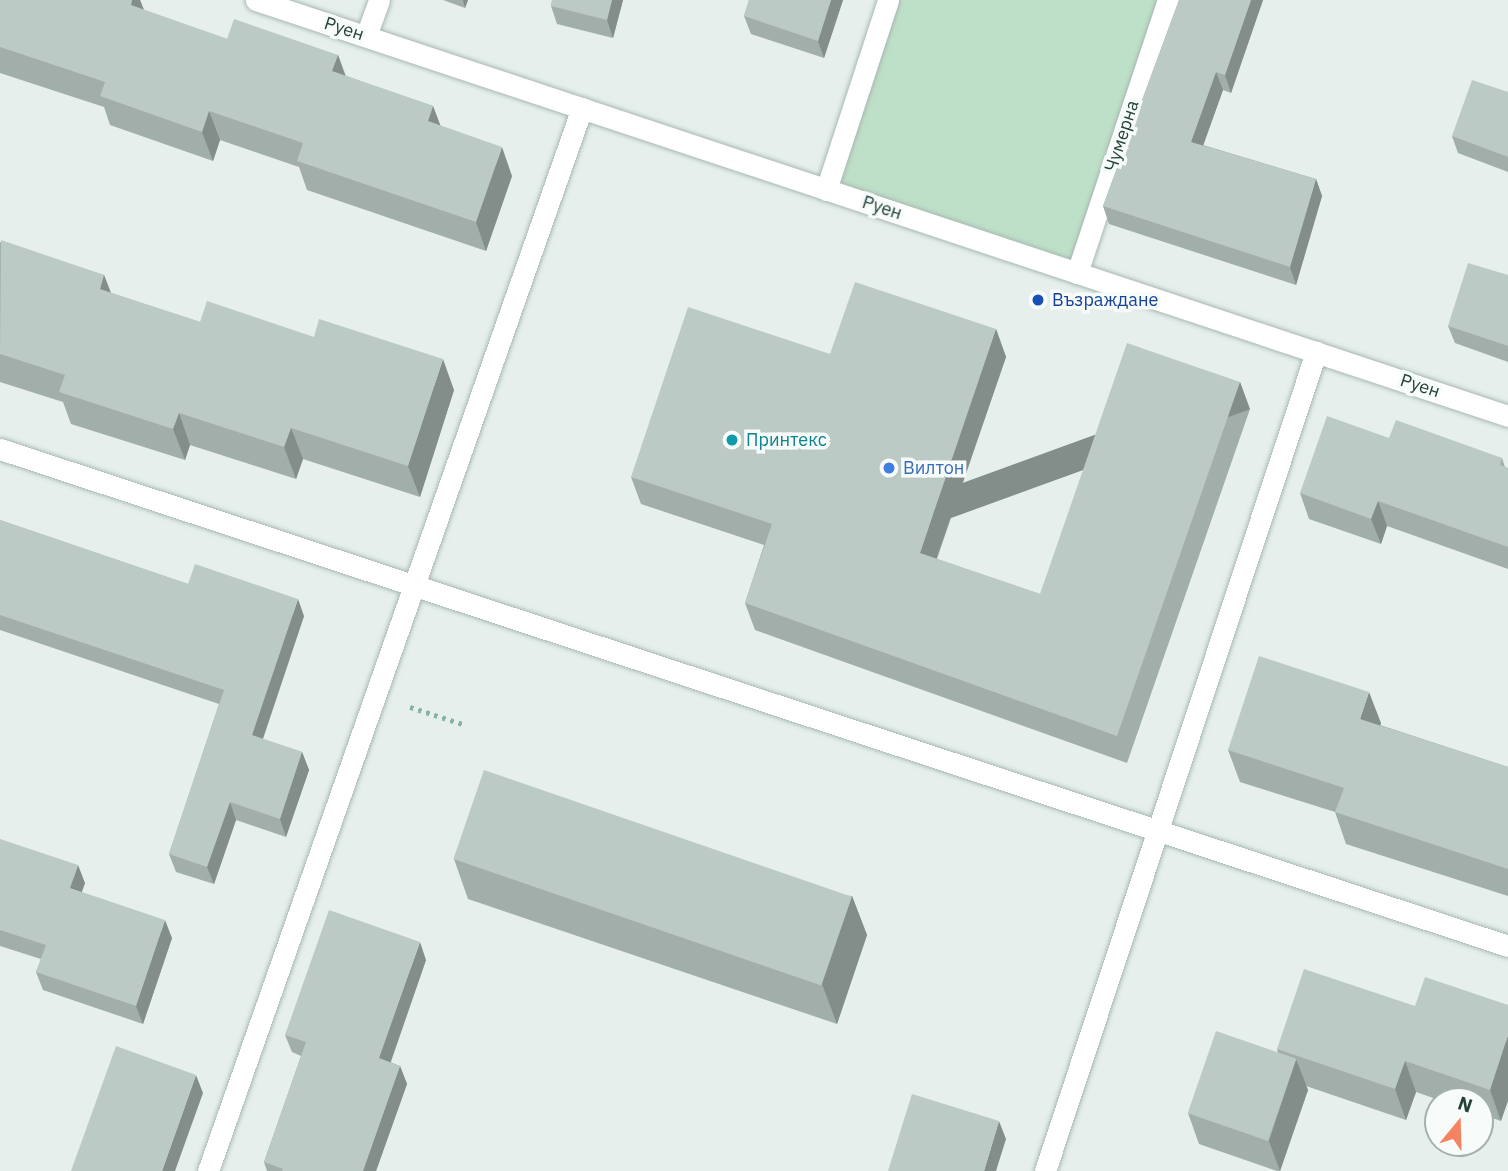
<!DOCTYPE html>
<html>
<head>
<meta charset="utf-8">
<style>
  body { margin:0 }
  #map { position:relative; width:1508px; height:1171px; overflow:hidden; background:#e6efeb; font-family:"IBM Plex Sans",sans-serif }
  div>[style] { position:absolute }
  .green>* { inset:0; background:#bfe0c8 }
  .path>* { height:4.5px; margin-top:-2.25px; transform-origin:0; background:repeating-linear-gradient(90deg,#86b3a5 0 3.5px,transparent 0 8.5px) }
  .roads { filter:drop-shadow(0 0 2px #a8b8b2) drop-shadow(0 0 2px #a8b8b2) }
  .minor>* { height:21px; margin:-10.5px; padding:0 10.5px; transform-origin:10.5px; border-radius:10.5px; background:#fff }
  .wall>* { inset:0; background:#a1aea9 }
  .shaded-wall>* { inset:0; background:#838d89; transform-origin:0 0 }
  .building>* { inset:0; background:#bbcac4; transform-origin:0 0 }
  .dots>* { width:19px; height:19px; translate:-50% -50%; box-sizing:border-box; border:4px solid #f7fbf9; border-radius:50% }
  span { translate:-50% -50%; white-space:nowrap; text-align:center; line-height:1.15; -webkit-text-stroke:7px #f7fbf9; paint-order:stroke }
  .street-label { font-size:18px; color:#24423a }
  .transit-label { font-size:18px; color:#164399 }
  .left { translate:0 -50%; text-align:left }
  .culture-label { font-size:18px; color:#0d838f }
  .shop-label { font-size:18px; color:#366cbe }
  .north { position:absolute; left:1424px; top:1087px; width:70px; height:70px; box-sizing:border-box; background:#f7fbf9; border:2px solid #a3b1ad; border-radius:50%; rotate:19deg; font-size:19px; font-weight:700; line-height:28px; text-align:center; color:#24423a }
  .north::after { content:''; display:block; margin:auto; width:24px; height:32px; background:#f4845f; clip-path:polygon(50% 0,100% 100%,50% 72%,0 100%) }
</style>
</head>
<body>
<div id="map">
  <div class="green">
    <i style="clip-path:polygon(888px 0,1168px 0,1077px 273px,826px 190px)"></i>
  </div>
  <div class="path">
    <i style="left:410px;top:707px;width:59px;rotate:17.8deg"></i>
  </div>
  <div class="roads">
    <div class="minor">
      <i style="left:256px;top:0;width:1319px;rotate:18.38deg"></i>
      <i style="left:366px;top:36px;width:38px;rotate:-70deg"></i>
      <i style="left:826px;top:190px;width:200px;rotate:-71.9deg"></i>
      <i style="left:1077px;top:273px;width:288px;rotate:-71.6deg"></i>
      <i style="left:0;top:449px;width:1588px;rotate:18.24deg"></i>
      <i style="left:208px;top:1171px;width:1127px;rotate:-70.62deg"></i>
      <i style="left:1045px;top:1171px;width:863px;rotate:-71.69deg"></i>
    </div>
  </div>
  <div class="wall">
    <i style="clip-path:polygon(0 0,140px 0,144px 10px,227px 39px,338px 55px,346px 76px,433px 106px,440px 125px,512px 176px,486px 251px,307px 190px,299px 167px,220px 140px,213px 161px,110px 125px,104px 107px,0 73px)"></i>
    <i style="clip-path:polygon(443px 0,468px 0,465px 8px)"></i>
    <i style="clip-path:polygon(552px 0,623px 0,613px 38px,557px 24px,551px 6px)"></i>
    <i style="clip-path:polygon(749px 0,843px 0,824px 58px,751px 34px,744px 16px)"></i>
    <i style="clip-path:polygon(1179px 0,1263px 0,1231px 93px,1223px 90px,1203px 145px,1316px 179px,1322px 196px,1296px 285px,1109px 224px,1103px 206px)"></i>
    <i style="clip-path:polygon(1508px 92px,1508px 172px,1458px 153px,1452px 136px)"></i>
    <i style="clip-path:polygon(0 242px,104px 275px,111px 293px,200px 322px,454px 390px,420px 497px,303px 459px,296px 479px,190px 445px,185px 460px,71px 424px,63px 402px,0 382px)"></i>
    <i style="clip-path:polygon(1508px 275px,1508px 362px,1455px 343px,1448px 326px)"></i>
    <i style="clip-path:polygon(996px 329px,1006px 357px,937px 559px,1040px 594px,1240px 382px,1250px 409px,1127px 763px,755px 630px,745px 603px,764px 545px,641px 504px,631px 477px,830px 354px)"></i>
    <i style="clip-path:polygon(1389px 438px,1502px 458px,1505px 467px,1508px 468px,1508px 569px,1387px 526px,1381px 544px,1309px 519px,1300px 493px)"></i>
    <i style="clip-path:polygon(0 520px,188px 584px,304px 616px,263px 739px,302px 752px,309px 770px,286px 837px,236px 820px,214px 884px,176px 872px,169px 854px,219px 704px,0 630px)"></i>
    <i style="clip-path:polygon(1381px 723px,1380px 725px,1508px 767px,1508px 896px,1346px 844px,1335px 812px,1240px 782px,1228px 750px)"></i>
    <i style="clip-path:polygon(0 839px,85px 883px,81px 892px,172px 938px,143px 1024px,43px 990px,36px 972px,41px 959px,0 946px)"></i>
    <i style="clip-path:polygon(454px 859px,852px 896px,867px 935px,837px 1024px,468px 899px)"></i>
    <i style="clip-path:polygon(426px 960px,390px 1062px,400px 1066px,407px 1084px,376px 1171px,267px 1171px,264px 1162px,301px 1056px,292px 1052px,285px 1035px)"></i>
    <i style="clip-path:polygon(1508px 1005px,1501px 1121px,1480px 1114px,1480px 1101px,1442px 1101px,1416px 1092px,1406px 1120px,1306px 1086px,1308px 1090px,1280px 1171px,1277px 1171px,1199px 1144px,1188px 1113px,1278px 1053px,1277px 1049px,1415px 1006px)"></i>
  </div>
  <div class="shaded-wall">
    <i style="clip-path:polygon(132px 0,140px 0,147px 18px,131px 5px)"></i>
    <i style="clip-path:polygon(463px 0,468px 0,465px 8px)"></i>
    <i style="clip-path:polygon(612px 0,623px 0,613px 38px,607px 20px)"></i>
    <i style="clip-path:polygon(831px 0,843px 0,824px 58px,818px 41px)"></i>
    <i style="clip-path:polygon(1251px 0,1263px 0,1231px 93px,1225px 75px)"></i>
    <i style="clip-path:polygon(338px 55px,348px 84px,332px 71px)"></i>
    <i style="clip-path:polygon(1216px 72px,1223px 90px,1198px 160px,1191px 142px)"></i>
    <i style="clip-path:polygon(433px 106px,444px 135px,428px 121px)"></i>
    <i style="clip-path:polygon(209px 111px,220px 140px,213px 161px,202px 132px)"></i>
    <i style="clip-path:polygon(502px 147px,512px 176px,486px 251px,476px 222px)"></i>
    <i style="clip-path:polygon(1316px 179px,1322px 196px,1296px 285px,1290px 267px)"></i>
    <i style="clip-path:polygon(104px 275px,116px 306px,100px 289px)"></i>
    <i style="clip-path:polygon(996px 329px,1006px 357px,929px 580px,920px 553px)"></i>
    <i style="clip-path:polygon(443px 359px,454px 390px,420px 497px,408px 466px)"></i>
    <i style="left:1240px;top:382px;width:29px;height:375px;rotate:70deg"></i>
    <i style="clip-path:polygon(179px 413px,190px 445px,185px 460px,173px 429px)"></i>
    <i style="clip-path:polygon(291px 428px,303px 459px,296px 479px,284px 447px)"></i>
    <i style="clip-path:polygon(1378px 501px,1387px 526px,1381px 544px,1371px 519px)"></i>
    <i style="clip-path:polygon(298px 599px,304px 616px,258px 753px,252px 735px)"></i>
    <i style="clip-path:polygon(1369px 692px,1381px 723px,1372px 750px,1360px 719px)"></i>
    <i style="clip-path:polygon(302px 752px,309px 770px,286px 837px,280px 819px)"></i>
    <i style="clip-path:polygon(230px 802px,236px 820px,214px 884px,207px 867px)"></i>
    <i style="clip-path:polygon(78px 865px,85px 883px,77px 906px,70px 888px)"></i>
    <i style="clip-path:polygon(852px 896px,867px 935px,837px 1024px,822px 984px)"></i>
    <i style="clip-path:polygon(165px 920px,172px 938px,143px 1024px,136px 1006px)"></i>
    <i style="clip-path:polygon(420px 942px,426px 960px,386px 1076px,379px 1058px)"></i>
    <i style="clip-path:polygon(1508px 1035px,1508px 1101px,1501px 1121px,1490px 1090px)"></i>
    <i style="clip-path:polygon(1296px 1059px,1308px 1090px,1280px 1171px,1269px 1141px)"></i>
    <i style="clip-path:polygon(1405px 1061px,1416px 1092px,1406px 1120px,1395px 1089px)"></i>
    <i style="clip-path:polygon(400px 1066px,407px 1084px,376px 1171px,363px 1171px)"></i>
    <i style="clip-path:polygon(196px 1075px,203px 1093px,175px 1171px,162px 1171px)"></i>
    <i style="clip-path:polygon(999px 1121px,1006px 1139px,996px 1171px,984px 1171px)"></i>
  </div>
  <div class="building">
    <i style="clip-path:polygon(0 0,132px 0,131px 5px,227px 39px,234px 19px,338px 55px,332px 71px,433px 106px,428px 121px,502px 147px,476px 222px,297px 161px,303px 143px,209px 111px,202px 132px,100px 96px,105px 82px,0 47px)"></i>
    <i style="clip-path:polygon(552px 0,612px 0,607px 20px,551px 6px)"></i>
    <i style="clip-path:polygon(749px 0,831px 0,818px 41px,744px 16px)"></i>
    <i style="clip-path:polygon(1179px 0,1251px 0,1225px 75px,1216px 72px,1191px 142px,1316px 179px,1290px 267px,1103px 206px)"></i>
    <i style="clip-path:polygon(1472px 80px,1508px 92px,1508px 157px,1452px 136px)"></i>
    <i style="clip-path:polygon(1px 240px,104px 275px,100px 289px,200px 322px,207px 301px,314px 337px,319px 319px,443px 359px,408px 466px,291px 428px,284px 447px,179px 413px,173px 429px,59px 392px,65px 375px,0 354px)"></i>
    <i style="clip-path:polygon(1468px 263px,1508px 275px,1508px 346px,1448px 326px)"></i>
    <i style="clip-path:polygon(855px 282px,996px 329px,920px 553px,1040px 594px,1127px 343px,1240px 382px,1117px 736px,745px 603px,772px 524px,631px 477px,688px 307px,830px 354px)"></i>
    <i style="clip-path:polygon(1327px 416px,1389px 438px,1396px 420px,1502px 458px,1500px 465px,1508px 468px,1508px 547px,1378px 501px,1371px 519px,1300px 493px)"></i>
    <i style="clip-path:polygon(0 520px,188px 584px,195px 564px,298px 599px,252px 735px,302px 752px,280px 819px,230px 802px,207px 867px,169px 854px,224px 690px,0 615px)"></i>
    <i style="clip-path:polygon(1259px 656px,1369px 692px,1360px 719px,1508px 767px,1508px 869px,1335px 812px,1344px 788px,1228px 750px)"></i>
    <i style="left:484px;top:770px;width:389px;height:94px;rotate:19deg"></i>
    <i style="clip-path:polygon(0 839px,78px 865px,70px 888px,165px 920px,136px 1006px,36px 972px,46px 945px,0 930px)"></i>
    <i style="clip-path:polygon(329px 910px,420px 942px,379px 1058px,400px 1066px,363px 1171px,282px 1171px,283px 1169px,264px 1162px,306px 1042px,285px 1035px)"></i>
    <i style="clip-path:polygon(1304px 969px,1415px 1006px,1425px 977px,1508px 1005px,1508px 1035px,1490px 1090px,1405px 1061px,1395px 1089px,1277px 1049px)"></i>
    <i style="left:1216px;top:1031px;width:85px;height:87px;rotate:19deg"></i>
    <i style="clip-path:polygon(116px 1046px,196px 1075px,162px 1171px,71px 1171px)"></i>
    <i style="clip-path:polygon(912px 1094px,999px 1121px,984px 1171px,888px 1171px)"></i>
  </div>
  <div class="dots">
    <i style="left:1038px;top:300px;background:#1a4fb4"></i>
    <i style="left:732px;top:440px;background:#0f9aa8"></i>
    <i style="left:889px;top:468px;background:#3f7fe0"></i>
  </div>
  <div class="street-label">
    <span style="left:344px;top:29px;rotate:18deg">Руен</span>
    <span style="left:1122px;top:136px;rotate:-72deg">Чумерна</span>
    <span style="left:882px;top:208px;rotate:18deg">Руен</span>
    <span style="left:1420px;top:386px;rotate:18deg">Руен</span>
  </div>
  <div class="transit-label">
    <span class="left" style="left:1052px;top:300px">Възраждане</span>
  </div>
  <div class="culture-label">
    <span class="left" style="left:746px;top:440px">Принтекс</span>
  </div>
  <div class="shop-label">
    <span class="left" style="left:903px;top:468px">Вилтон</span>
  </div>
  <div class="north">N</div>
</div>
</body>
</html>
